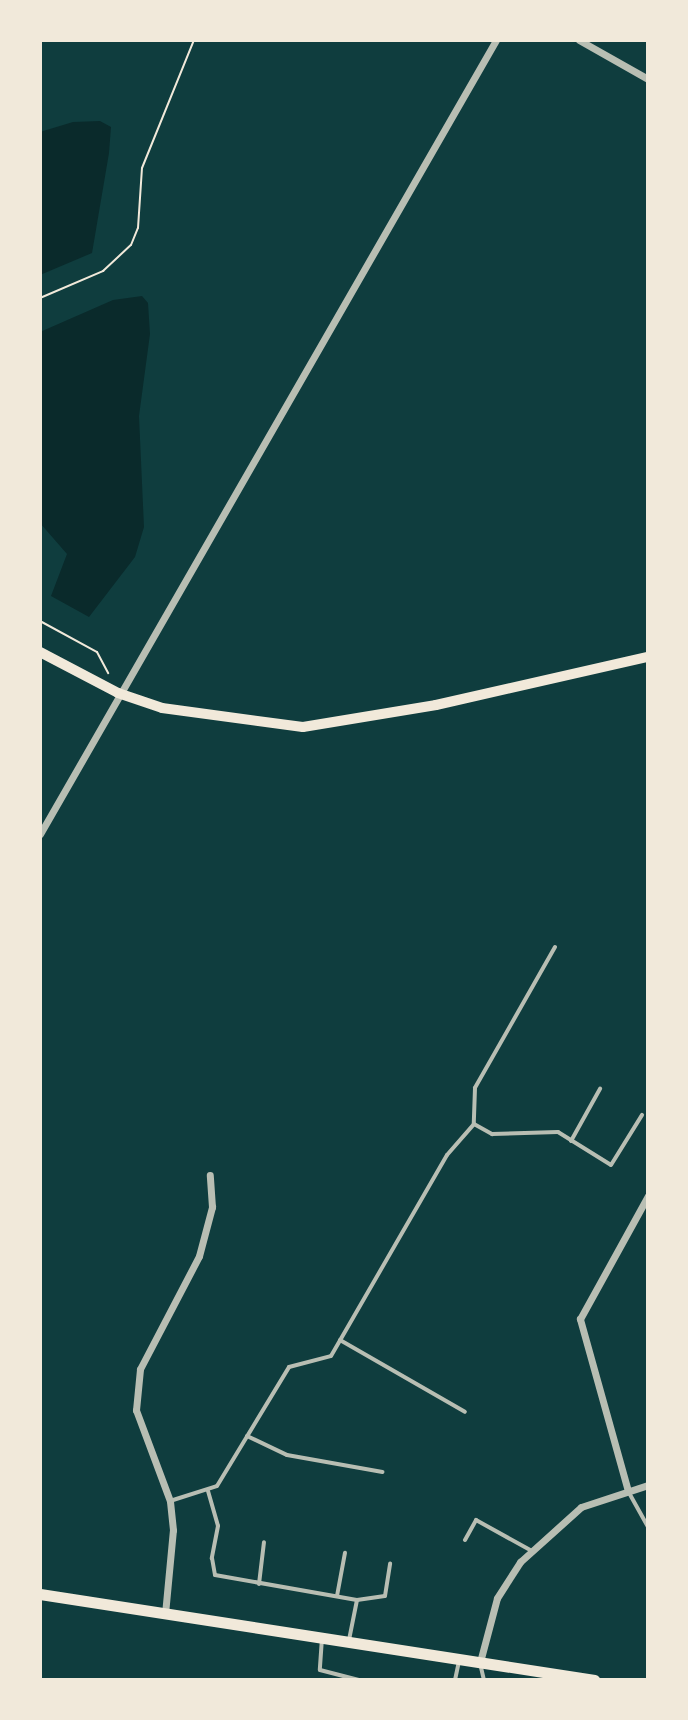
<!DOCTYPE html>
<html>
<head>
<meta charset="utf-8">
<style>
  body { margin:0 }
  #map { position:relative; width:688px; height:1720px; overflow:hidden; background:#0f3d3e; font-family:Helvetica,sans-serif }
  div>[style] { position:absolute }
  .water>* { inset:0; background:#0a2a2b }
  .path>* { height:2px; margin:-1px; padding:0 1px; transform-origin:1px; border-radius:1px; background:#f1e9da }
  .service>* { height:4px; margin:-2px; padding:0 2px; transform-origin:2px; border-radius:2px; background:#b8beb3 }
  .minor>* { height:7px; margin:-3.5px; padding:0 3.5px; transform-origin:3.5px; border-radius:3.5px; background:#b8beb3 }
  .secondary>* { height:10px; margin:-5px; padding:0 5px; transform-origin:5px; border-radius:5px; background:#f1e9da }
  .primary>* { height:11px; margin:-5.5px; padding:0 5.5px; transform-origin:5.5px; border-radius:5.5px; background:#f1e9da }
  span { translate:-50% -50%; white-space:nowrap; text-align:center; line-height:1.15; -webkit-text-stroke:8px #f1e9da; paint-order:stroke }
  .frame { position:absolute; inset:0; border:42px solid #f1e9da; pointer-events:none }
</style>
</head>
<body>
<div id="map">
  <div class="water">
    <i style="clip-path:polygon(100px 121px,111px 127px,109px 153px,92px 253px,40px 275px,40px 132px,73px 122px)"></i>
    <i style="clip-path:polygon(142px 296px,148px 303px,150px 334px,139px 416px,144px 527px,135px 557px,89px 617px,51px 596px,67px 554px,40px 523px,40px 332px,113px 300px)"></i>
  </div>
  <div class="path">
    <i style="left:40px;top:298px;width:69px;rotate:-23.2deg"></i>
    <i style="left:103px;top:271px;width:38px;rotate:-43deg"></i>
    <i style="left:131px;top:245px;width:18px;rotate:-68deg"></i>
    <i style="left:138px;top:228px;width:60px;rotate:-86.2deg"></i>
    <i style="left:142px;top:168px;width:138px;rotate:-67.9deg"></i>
    <i style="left:40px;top:621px;width:65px;rotate:28.5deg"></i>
    <i style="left:97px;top:652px;width:24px;rotate:62deg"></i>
  </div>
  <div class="service">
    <i style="left:555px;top:947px;width:162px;rotate:119.6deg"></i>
    <i style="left:475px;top:1088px;width:36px;rotate:92deg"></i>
    <i style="left:474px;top:1124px;width:21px;rotate:29deg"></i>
    <i style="left:492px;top:1134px;width:66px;rotate:-1.7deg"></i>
    <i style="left:558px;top:1132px;width:62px;rotate:31.9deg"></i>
    <i style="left:611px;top:1165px;width:59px;rotate:-58.2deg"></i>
    <i style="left:571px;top:1141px;width:60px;rotate:-60.9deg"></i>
    <i style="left:340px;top:1340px;width:144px;rotate:29.9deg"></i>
    <i style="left:247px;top:1436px;width:44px;rotate:25.4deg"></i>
    <i style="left:287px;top:1455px;width:97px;rotate:10.1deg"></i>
    <i style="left:208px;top:1491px;width:36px;rotate:74deg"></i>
    <i style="left:218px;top:1526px;width:33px;rotate:101deg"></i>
    <i style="left:212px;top:1558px;width:17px;rotate:80deg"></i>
    <i style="left:215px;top:1575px;width:144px;rotate:10deg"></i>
    <i style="left:357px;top:1600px;width:41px;rotate:101.3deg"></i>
    <i style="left:628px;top:1491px;width:41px;rotate:60.9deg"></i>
    <i style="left:170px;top:1501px;width:49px;rotate:-17.7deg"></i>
    <i style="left:217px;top:1486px;width:139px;rotate:-58.8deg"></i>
    <i style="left:289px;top:1367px;width:43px;rotate:-14.7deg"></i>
    <i style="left:331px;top:1356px;width:232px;rotate:-60deg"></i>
    <i style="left:447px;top:1155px;width:41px;rotate:-48.9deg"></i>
    <i style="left:465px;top:1540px;width:23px;rotate:-61deg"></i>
    <i style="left:476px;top:1520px;width:64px;rotate:29deg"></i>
    <i style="left:259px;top:1584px;width:42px;rotate:-83.2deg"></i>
    <i style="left:337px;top:1596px;width:44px;rotate:-79.5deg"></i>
    <i style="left:357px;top:1600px;width:28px;rotate:-8deg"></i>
    <i style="left:385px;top:1596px;width:33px;rotate:-81deg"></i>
    <i style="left:322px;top:1638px;width:32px;rotate:94deg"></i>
    <i style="left:320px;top:1670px;width:40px;rotate:14.4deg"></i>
    <i style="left:480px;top:1663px;width:17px;rotate:77deg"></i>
    <i style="left:455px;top:1680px;width:19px;rotate:-78deg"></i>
  </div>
  <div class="minor">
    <i style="left:579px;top:40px;width:79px;rotate:29.5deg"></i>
    <i style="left:40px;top:834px;width:916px;rotate:-60.13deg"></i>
    <i style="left:628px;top:1491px;width:179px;rotate:-105.6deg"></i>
    <i style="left:580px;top:1319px;width:141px;rotate:-61.1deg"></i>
    <i style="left:165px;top:1614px;width:84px;rotate:-84.6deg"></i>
    <i style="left:173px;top:1530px;width:29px;rotate:-96deg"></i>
    <i style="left:170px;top:1501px;width:97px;rotate:-110.5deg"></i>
    <i style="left:136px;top:1410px;width:41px;rotate:-84.4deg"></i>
    <i style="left:140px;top:1369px;width:127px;rotate:-62.4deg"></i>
    <i style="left:199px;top:1256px;width:51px;rotate:-75.1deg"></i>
    <i style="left:212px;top:1207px;width:32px;rotate:-94deg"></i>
    <i style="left:480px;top:1662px;width:66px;rotate:-75.1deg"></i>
    <i style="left:497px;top:1598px;width:43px;rotate:-57.4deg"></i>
    <i style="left:520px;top:1562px;width:82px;rotate:-42deg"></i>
    <i style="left:581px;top:1507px;width:71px;rotate:-18.2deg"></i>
  </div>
  <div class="secondary">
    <i style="left:40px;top:652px;width:88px;rotate:27.7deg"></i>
    <i style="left:118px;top:693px;width:46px;rotate:18.8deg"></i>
    <i style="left:162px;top:708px;width:142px;rotate:7.7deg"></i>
    <i style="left:303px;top:727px;width:135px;rotate:-9.4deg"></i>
    <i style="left:436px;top:705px;width:217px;rotate:-12.8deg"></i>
  </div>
  <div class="primary">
    <i style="left:40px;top:1594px;width:561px;rotate:8.82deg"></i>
  </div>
  <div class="frame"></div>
</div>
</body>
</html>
